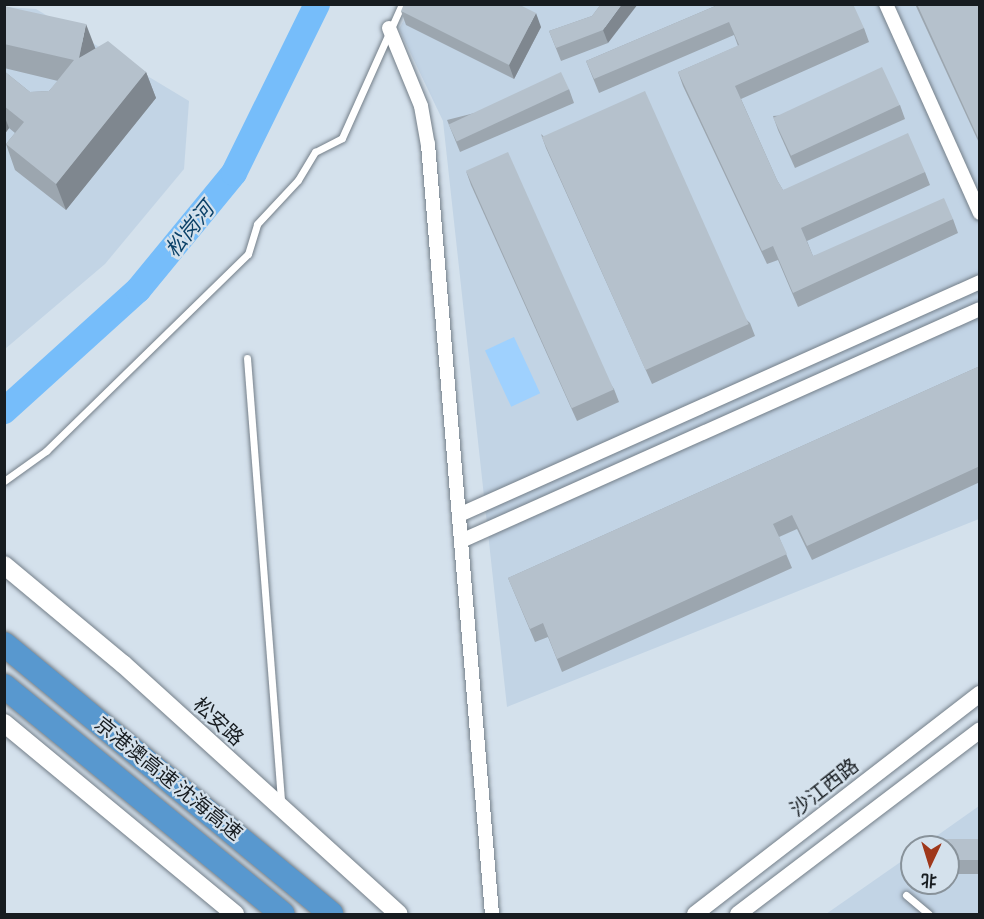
<!DOCTYPE html>
<html>
<head>
<meta charset="utf-8">
<style>
  body { margin:0 }
  #map { position:relative; width:984px; height:919px; overflow:hidden; background:#d4e1ec; font-family:"Asap Condensed","Noto Sans SC",sans-serif }
  div>[style] { position:absolute }
  .built>* { inset:0; background:#c2d4e5 }
  .green>* { inset:0; background:#9fd1fe; transform-origin:0 0 }
  .river>* { height:26px; margin:-13px; padding:0 13px; transform-origin:13px; border-radius:13px; background:#76bdfa }
  .roads { filter:drop-shadow(0 0 2px #747f89) drop-shadow(0 0 2px #747f89) }
  .service>* { height:7px; margin:-3.5px; padding:0 3.5px; transform-origin:3.5px; border-radius:3.5px; background:#fff }
  .minor>* { height:14px; margin:-7px; padding:0 7px; transform-origin:7px; border-radius:7px; background:#fff }
  .tertiary>* { height:16px; margin:-8px; padding:0 8px; transform-origin:8px; border-radius:8px; background:#fff }
  .secondary>* { height:18px; margin:-9px; padding:0 9px; transform-origin:9px; border-radius:9px; background:#fff }
  .motorway>* { height:24px; margin:-12px; padding:0 12px; transform-origin:12px; border-radius:12px; background:#5898cf }
  .wall>* { inset:0; background:#9ca6af }
  .shaded-wall>* { inset:0; background:#7f878f }
  .building>* { inset:0; background:#b5c1cc; transform-origin:0 0 }
  span { translate:-50% -50%; white-space:nowrap; text-align:center; line-height:1.15; -webkit-text-stroke:4.5px #d4e1ec; paint-order:stroke }
  .street-label { font-size:20px; color:#171c20 }
  .water-label { font-size:21px; color:#0b4168; font-style:italic }
  .frame { position:absolute; inset:0; border:6px solid #171c20; pointer-events:none }
  .north { position:absolute; left:900px; top:835px; width:60px; height:60px; box-sizing:border-box; background:#d4e1ec; border:2px solid #88929a; border-radius:50%; rotate:184deg; font-size:16px; font-weight:700; line-height:24px; text-align:center; color:#171c20 }
  .north::after { content:''; display:block; margin:auto; width:21px; height:27px; background:#9f371a; clip-path:polygon(50% 0,100% 100%,50% 72%,0 100%) }
</style>
</head>
<body>
<div id="map">
  <div class="built">
    <i style="clip-path:polygon(413px 4px,979px 5px,979px 519px,507px 707px,443px 121px,399px 29px)"></i>
    <i style="clip-path:polygon(5px 7px,36px 9px,189px 101px,184px 169px,105px 264px,5px 349px)"></i>
    <i style="clip-path:polygon(979px 806px,979px 914px,826px 914px,912px 854px,912px 883px,948px 883px,948px 847px,921px 847px)"></i>
  </div>
  <div class="green">
    <i style="left:514px;top:337px;width:62px;height:32px;rotate:65deg"></i>
  </div>
  <div class="river">
    <i style="left:4px;top:411px;width:181px;rotate:-42.1deg"></i>
    <i style="left:138px;top:290px;width:151px;rotate:-50.6deg"></i>
    <i style="left:234px;top:173px;width:188px;rotate:-63.8deg"></i>
  </div>
  <div class="roads">
    <div class="service">
      <i style="left:247px;top:358px;width:444px;rotate:85.6deg"></i>
      <i style="left:4px;top:481px;width:52px;rotate:-35.5deg"></i>
      <i style="left:46px;top:451px;width:282px;rotate:-44.3deg"></i>
      <i style="left:248px;top:254px;width:31px;rotate:-73deg"></i>
      <i style="left:257px;top:224px;width:60px;rotate:-47deg"></i>
      <i style="left:298px;top:180px;width:33px;rotate:-59deg"></i>
      <i style="left:315px;top:152px;width:30px;rotate:-27deg"></i>
      <i style="left:342px;top:138px;width:147px;rotate:-65.9deg"></i>
      <i style="left:906px;top:895px;width:30px;rotate:40deg"></i>
    </div>
    <div class="minor">
      <i style="left:886px;top:4px;width:229px;rotate:65.8deg"></i>
      <i style="left:389px;top:28px;width:84px;rotate:67.7deg"></i>
      <i style="left:421px;top:106px;width:39px;rotate:80deg"></i>
      <i style="left:428px;top:144px;width:773px;rotate:85.25deg"></i>
      <i style="left:459px;top:515px;width:571px;rotate:-24.09deg"></i>
      <i style="left:461px;top:541px;width:568px;rotate:-24.09deg"></i>
    </div>
    <div class="tertiary">
      <i style="left:695px;top:914px;width:360px;rotate:-37.7deg"></i>
      <i style="left:738px;top:914px;width:304px;rotate:-37.2deg"></i>
    </div>
    <div class="secondary">
      <i style="left:4px;top:565px;width:155px;rotate:39.8deg"></i>
      <i style="left:123px;top:664px;width:372px;rotate:42.2deg"></i>
      <i style="left:4px;top:723px;width:300px;rotate:39.6deg"></i>
    </div>
    <div class="motorway">
      <i style="left:4px;top:644px;width:424px;rotate:39.5deg"></i>
      <i style="left:4px;top:686px;width:360px;rotate:39.3deg"></i>
    </div>
  </div>
  <div class="wall">
    <i style="clip-path:polygon(601px 4px,608px 43px,561px 61px,549px 31px,592px 16px)"></i>
    <i style="clip-path:polygon(720px 4px,864px 28px,869px 42px,741px 99px,777px 180px,783px 190px,925px 172px,930px 185px,807px 241px,813px 256px,953px 219px,958px 233px,798px 307px,778px 260px,767px 264px,683px 86px,678px 72px,738px 46px,734px 35px,599px 93px,586px 61px)"></i>
    <i style="clip-path:polygon(915px 4px,980px 4px,980px 145px)"></i>
    <i style="clip-path:polygon(4px 6px,146px 72px,156px 98px,66px 210px,15px 170px,6px 144px,15px 133px,9px 128px,4px 135px,4px 71px,30px 92px,49px 91px,58px 81px,4px 68px)"></i>
    <i style="clip-path:polygon(401px 11px,541px 27px,514px 79px,406px 25px)"></i>
    <i style="clip-path:polygon(569px 89px,574px 103px,460px 152px,447px 120px)"></i>
    <i style="clip-path:polygon(900px 105px,905px 119px,795px 168px,778px 130px,773px 116px)"></i>
    <i style="clip-path:polygon(541px 134px,750px 323px,755px 336px,652px 384px,546px 148px)"></i>
    <i style="clip-path:polygon(466px 171px,614px 389px,619px 402px,577px 421px,471px 185px)"></i>
    <i style="clip-path:polygon(980px 366px,980px 482px,812px 560px,797px 529px,779px 537px,792px 568px,562px 672px,548px 637px,535px 642px,508px 578px)"></i>
    <i style="clip-path:polygon(980px 839px,980px 874px,948px 874px,948px 847px)"></i>
  </div>
  <div class="shaded-wall">
    <i style="clip-path:polygon(622px 4px,638px 4px,608px 43px,603px 30px)"></i>
    <i style="clip-path:polygon(536px 13px,541px 27px,514px 79px,509px 65px)"></i>
    <i style="clip-path:polygon(86px 24px,96px 50px,79px 58px)"></i>
    <i style="clip-path:polygon(146px 72px,156px 98px,66px 210px,56px 184px)"></i>
    <i style="clip-path:polygon(4px 115px,9px 128px,4px 135px)"></i>
    <i style="clip-path:polygon(925px 883px,936px 883px,928px 889px)"></i>
  </div>
  <div class="building">
    <i style="clip-path:polygon(404px 4px,518px 4px,536px 13px,509px 65px,401px 11px)"></i>
    <i style="clip-path:polygon(601px 4px,622px 4px,603px 30px,556px 48px,549px 31px,592px 16px)"></i>
    <i style="clip-path:polygon(720px 4px,853px 4px,864px 28px,735px 86px,777px 180px,783px 190px,908px 133px,925px 172px,801px 228px,813px 256px,944px 198px,953px 219px,793px 293px,773px 246px,762px 251px,678px 72px,739px 45px,729px 22px,594px 79px,586px 61px)"></i>
    <i style="clip-path:polygon(917px 4px,980px 4px,980px 142px)"></i>
    <i style="clip-path:polygon(4px 6px,86px 24px,79px 58px,108px 41px,146px 72px,56px 184px,6px 144px,24px 122px,4px 106px,4px 71px,30px 92px,49px 91px,74px 60px,4px 44px)"></i>
    <i style="left:882px;top:67px;width:42px;height:120px;rotate:65deg"></i>
    <i style="left:561px;top:72px;width:19px;height:124px;rotate:65deg"></i>
    <i style="left:645px;top:91px;width:255px;height:113px;rotate:66deg"></i>
    <i style="left:508px;top:152px;width:260px;height:46px;rotate:66deg"></i>
    <i style="clip-path:polygon(980px 366px,980px 466px,807px 546px,792px 515px,773px 524px,787px 554px,557px 659px,543px 623px,530px 629px,508px 578px)"></i>
    <i style="clip-path:polygon(939px 839px,980px 839px,980px 860px,948px 860px,948px 847px,928px 847px)"></i>
  </div>
  <div class="street-label">
    <span style="left:219px;top:721px;rotate:43deg">松安路</span>
    <span style="left:169px;top:778px;rotate:39deg">京港澳高速 沈海高速</span>
    <span style="left:824px;top:787px;rotate:-38deg">沙江西路</span>
  </div>
  <div class="water-label">
    <span style="left:189px;top:229px;rotate:-51deg">松岗河</span>
  </div>
  <div class="frame"></div>
  <div class="north">北</div>
</div>
</body>
</html>
